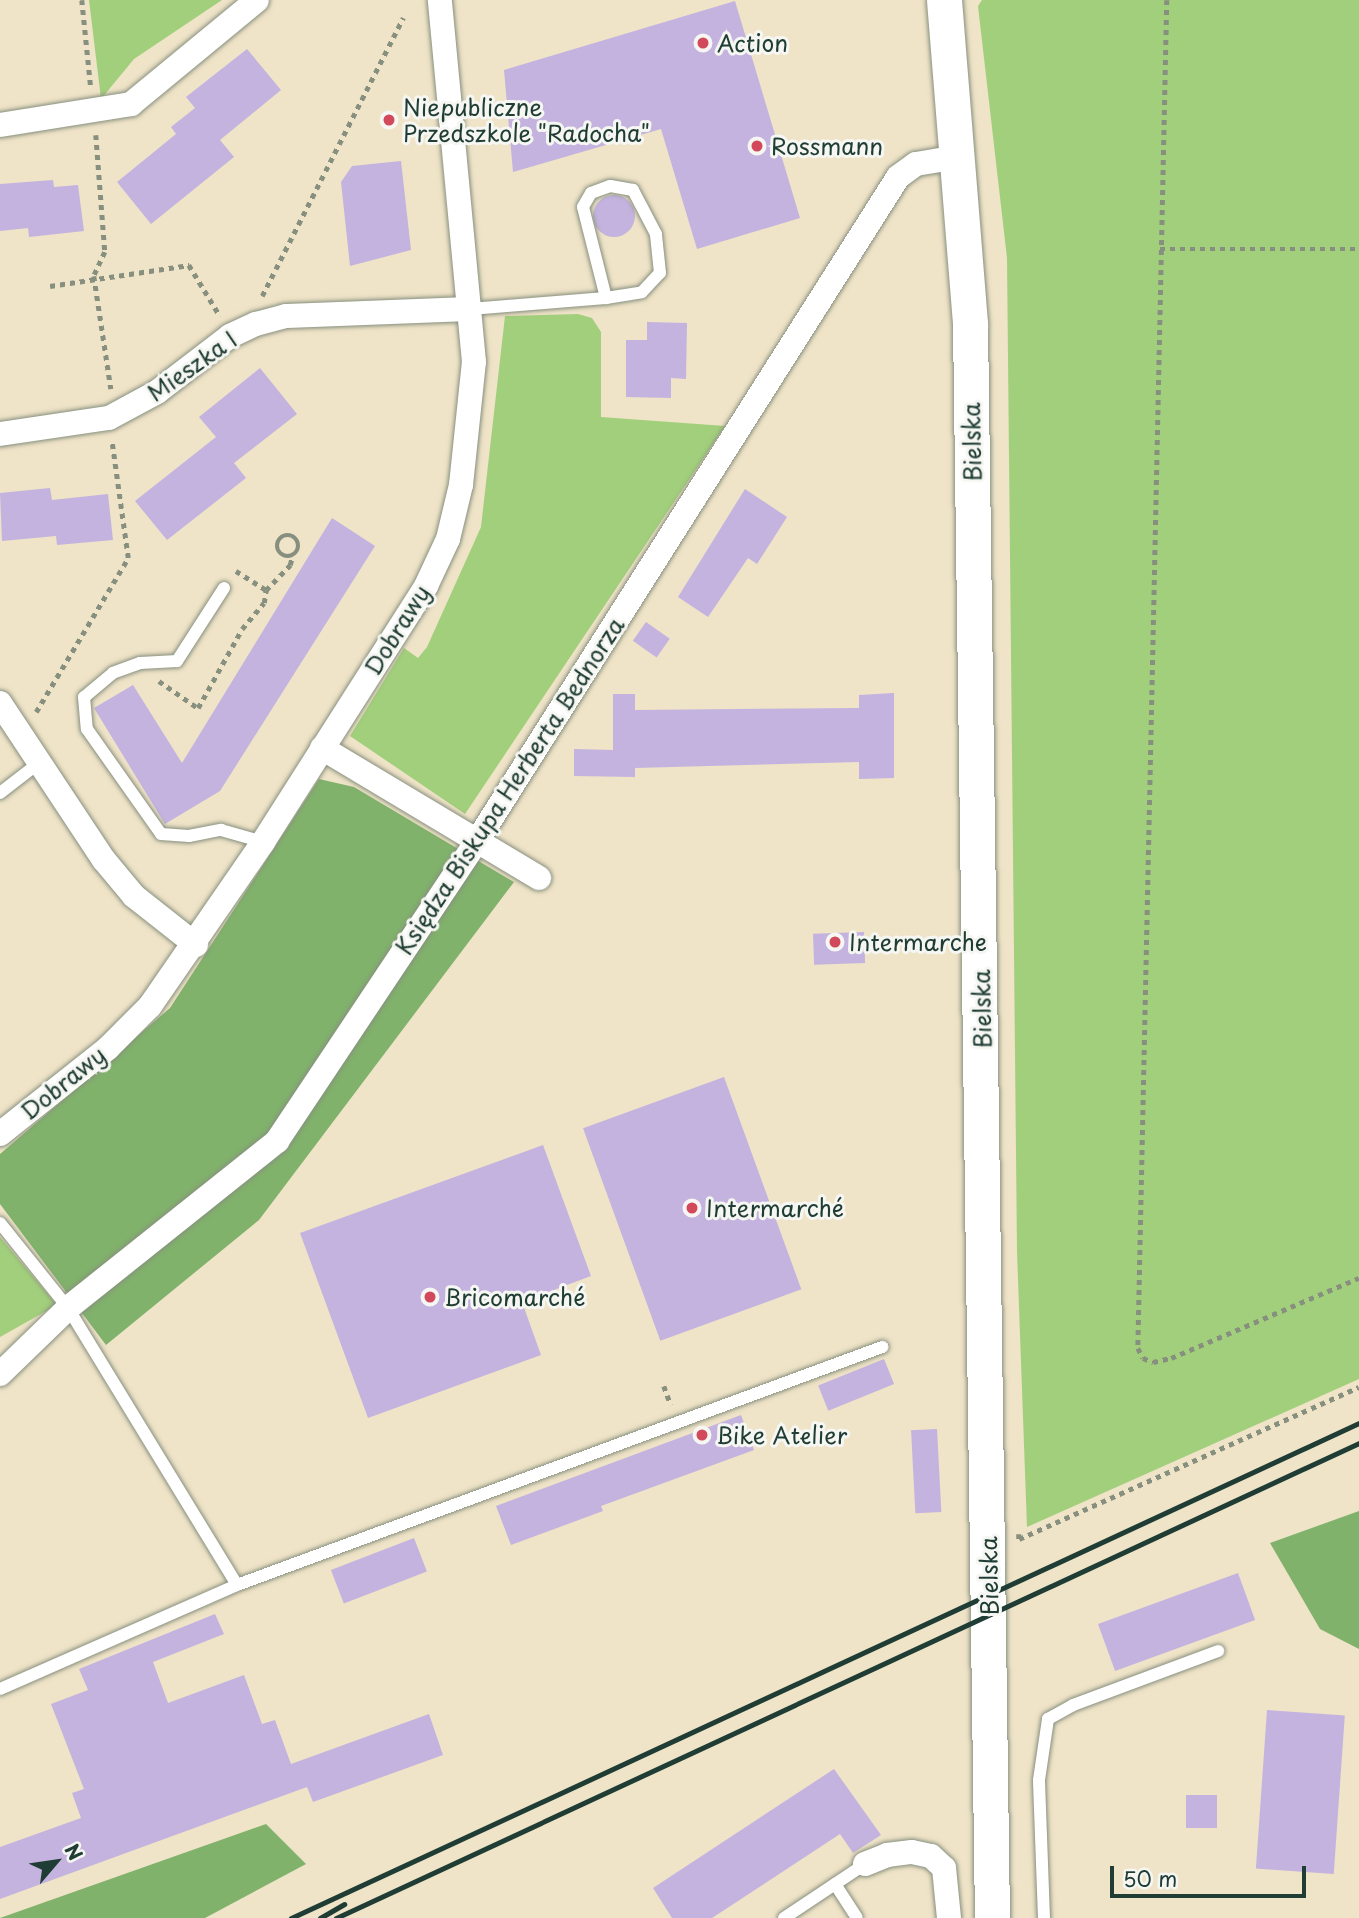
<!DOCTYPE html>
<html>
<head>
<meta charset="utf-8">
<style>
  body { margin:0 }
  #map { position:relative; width:1359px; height:1918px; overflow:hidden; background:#efe3c8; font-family:"Playpen Sans",sans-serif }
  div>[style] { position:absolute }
  .green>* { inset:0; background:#a2cf7c }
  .forest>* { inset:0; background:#81b26c }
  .building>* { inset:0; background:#c4b3df; transform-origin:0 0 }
  .round { border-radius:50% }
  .path>* { height:4.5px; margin-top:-2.25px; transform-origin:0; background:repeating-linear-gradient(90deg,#87907e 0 5px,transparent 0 10px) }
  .path>.ring { margin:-2.25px; padding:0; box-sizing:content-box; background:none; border:4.5px solid #87907e; border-radius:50% }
  .roads { filter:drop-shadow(0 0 2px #87907e) drop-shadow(0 0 2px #87907e) }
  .service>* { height:12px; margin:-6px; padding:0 6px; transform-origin:6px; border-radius:6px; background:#fff }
  .minor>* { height:24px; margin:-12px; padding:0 12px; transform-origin:12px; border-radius:12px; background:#fff }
  .secondary>* { height:35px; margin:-17.5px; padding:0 17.5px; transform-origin:17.5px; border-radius:17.5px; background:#fff }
  .rail>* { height:5px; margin:-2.5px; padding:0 2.5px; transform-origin:2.5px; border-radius:2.5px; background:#1f3d34 }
  .dots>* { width:19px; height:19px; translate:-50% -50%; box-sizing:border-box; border:4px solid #f6f6f2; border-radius:50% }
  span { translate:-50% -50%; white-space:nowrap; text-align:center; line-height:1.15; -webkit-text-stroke:6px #f6f6f2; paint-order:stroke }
  .poi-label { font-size:23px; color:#1f3d34 }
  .left { translate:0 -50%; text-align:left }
  .street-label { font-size:23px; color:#1f3d34 }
  .north { position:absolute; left:21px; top:1827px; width:70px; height:70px; -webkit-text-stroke:5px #f6f6f2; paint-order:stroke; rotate:61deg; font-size:19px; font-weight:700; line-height:28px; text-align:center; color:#1f3d34 }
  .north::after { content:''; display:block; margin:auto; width:24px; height:32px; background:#1f3d34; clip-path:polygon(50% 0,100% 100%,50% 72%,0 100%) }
  .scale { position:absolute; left:1110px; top:1866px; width:196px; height:32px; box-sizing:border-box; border:4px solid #1f3d34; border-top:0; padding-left:9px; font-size:21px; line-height:24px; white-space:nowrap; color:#1f3d34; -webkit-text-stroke:5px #f6f6f2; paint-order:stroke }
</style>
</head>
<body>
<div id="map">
  <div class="green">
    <i style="clip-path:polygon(89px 0,222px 0,134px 59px,101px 99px)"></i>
    <i style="clip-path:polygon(982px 0,1359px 0,1359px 1379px,1027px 1527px,1017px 1252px,1007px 258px,978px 6px)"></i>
    <i style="clip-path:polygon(578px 314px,592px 318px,601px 332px,601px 417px,725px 426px,465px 814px,350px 736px,404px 648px,418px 658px,427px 647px,481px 527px,505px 316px)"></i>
    <i style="clip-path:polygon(0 1237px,57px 1305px,0 1337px)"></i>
  </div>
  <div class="forest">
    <i style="clip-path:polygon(319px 779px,354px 787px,514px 882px,259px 1220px,106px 1345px,0 1204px,0 1154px,170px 1008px)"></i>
    <i style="clip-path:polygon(1359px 1511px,1359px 1649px,1320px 1629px,1270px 1543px)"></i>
    <i style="clip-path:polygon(266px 1824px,306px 1864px,205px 1918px,0 1918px)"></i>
  </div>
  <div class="building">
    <i style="clip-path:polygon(735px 1px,800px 218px,697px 249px,661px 129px,513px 172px,504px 70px)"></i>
    <i style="clip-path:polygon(247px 49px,281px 90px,220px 140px,234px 157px,151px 224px,117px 182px,176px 134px,171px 127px,195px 108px,186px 97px)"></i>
    <i style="clip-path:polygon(401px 161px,411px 250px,350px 266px,341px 182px,352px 166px)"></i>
    <i style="clip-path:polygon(53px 180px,54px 187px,78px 185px,84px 231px,29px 237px,28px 228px,0 231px,0 184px)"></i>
    <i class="round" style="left:593px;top:195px;width:42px;height:42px"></i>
    <i style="clip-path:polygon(647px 322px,687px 323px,686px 379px,671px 378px,671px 398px,626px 397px,626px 340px,647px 340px)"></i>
    <i style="clip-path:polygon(260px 368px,297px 414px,234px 463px,246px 478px,167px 540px,135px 501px,216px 437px,199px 417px)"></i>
    <i style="clip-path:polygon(50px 488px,52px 500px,108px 494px,113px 540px,57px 545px,56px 536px,2px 541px,0 493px)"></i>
    <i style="clip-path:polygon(745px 489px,787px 517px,757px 564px,748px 558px,708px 617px,678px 597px)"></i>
    <i style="clip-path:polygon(332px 518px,375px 546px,220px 791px,165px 824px,94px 708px,133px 685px,182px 763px)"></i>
    <i style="left:646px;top:622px;width:29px;height:23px;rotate:35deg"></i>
    <i style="clip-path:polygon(894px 693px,894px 778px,859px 779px,859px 762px,635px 768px,635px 777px,574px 776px,574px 749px,613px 750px,613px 694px,635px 694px,635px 710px,859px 708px,859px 695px)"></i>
    <i style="left:864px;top:932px;width:31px;height:51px;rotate:88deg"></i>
    <i style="left:724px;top:1077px;width:226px;height:150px;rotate:70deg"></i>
    <i style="clip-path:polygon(543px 1145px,591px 1276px,522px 1302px,541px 1355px,368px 1418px,300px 1233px)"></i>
    <i style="left:884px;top:1359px;width:27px;height:71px;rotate:68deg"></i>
    <i style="clip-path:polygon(741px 1415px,754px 1450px,601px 1506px,603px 1511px,511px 1545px,496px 1506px)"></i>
    <i style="left:937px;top:1429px;width:83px;height:26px;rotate:87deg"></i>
    <i style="left:414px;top:1538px;width:36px;height:89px;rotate:69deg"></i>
    <i style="left:1238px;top:1573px;width:50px;height:149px;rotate:70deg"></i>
    <i style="clip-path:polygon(215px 1614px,224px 1634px,153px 1662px,168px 1703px,244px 1675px,262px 1724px,275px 1720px,291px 1764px,429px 1714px,443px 1755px,313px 1802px,307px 1787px,0 1899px,0 1847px,81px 1818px,72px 1793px,84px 1789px,51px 1704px,88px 1690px,79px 1669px)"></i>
    <i style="left:1267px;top:1710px;width:78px;height:159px;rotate:4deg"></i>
    <i style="clip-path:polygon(834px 1769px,881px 1835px,853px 1853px,840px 1834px,712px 1918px,672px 1918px,653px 1888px)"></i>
    <i style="left:1186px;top:1795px;width:31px;height:33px"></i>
  </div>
  <div class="path">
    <i style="left:82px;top:0;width:88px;rotate:84.2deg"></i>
    <i style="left:1167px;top:0;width:1348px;rotate:91.23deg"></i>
    <i style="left:1138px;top:1348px;width:11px;rotate:63deg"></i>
    <i style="left:1143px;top:1358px;width:11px;rotate:22deg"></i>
    <i style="left:1153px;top:1362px;width:18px;rotate:-13deg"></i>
    <i style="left:1171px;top:1358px;width:204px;rotate:-23.1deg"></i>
    <i style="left:96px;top:135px;width:117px;rotate:85.6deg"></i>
    <i style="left:105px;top:252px;width:26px;rotate:115deg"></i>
    <i style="left:94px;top:276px;width:114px;rotate:81.4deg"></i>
    <i style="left:1160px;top:249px;width:199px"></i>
    <i style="left:50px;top:286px;width:141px;rotate:-8.6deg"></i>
    <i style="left:189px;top:265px;width:60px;rotate:58.7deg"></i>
    <i style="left:262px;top:296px;width:312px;rotate:-63.1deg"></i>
    <i class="ring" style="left:277px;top:535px;width:17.5px;height:17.5px"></i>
    <i style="left:236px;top:571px;width:36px;rotate:32deg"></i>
    <i style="left:266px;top:590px;width:35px;rotate:-46deg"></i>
    <i style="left:290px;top:565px;width:8px;rotate:-76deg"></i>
    <i style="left:159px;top:681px;width:47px;rotate:34.7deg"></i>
    <i style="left:198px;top:708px;width:90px;rotate:-60.9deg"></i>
    <i style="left:242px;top:629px;width:34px;rotate:-50deg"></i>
    <i style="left:264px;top:603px;width:13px;rotate:-81deg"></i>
    <i style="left:36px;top:712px;width:179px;rotate:-59.1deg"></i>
    <i style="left:128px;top:558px;width:117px;rotate:-97.9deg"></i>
    <i style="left:664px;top:1386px;width:20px;rotate:70deg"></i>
    <i style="left:1019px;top:1534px;width:5px;rotate:90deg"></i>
    <i style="left:1019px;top:1539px;width:372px;rotate:-24.1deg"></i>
  </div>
  <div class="roads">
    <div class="service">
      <i style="left:470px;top:309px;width:136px;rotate:-4.6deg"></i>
      <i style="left:606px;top:298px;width:36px;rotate:-9deg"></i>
      <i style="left:642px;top:292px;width:26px;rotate:-47deg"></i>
      <i style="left:660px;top:273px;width:39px;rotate:-96deg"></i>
      <i style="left:656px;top:234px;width:50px;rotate:-117.6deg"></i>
      <i style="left:633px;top:190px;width:23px;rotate:-170deg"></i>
      <i style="left:610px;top:186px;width:20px;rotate:160deg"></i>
      <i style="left:591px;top:193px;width:16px;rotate:120deg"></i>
      <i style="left:583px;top:207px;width:94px;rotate:75.8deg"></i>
      <i style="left:224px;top:588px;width:87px;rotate:122.8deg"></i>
      <i style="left:177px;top:661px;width:37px;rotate:177deg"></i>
      <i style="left:140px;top:663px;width:29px;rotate:160deg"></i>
      <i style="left:113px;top:673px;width:38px;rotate:140deg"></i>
      <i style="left:84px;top:697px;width:32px;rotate:85deg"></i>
      <i style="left:87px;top:729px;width:128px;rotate:54.8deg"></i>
      <i style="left:161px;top:834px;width:28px;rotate:4deg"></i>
      <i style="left:189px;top:836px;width:33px;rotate:-11deg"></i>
      <i style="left:221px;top:830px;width:44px;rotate:15.9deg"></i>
      <i style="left:0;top:793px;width:49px;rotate:-37.6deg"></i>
      <i style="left:0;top:1223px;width:109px;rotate:51.3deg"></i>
      <i style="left:68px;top:1308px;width:324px;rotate:58.6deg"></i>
      <i style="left:0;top:1689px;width:259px;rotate:-23.7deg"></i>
      <i style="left:237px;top:1585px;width:688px;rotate:-20.25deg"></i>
      <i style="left:835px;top:1884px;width:40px;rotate:57.1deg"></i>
      <i style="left:784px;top:1918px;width:97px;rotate:-33.7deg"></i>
      <i style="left:1044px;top:1918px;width:138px;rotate:-92.1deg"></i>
      <i style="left:1039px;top:1780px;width:62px;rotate:-81.6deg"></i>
      <i style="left:1048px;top:1719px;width:29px;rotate:-29deg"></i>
      <i style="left:1073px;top:1705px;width:155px;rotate:-20.4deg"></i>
    </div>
    <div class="minor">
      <i style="left:0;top:125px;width:133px;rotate:-9.1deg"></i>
      <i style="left:131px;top:104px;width:163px;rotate:-39.5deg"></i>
      <i style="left:0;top:434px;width:110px;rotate:-8.4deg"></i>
      <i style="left:109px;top:418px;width:55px;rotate:-28.4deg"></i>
      <i style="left:157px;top:392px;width:92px;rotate:-37.5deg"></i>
      <i style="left:230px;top:336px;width:29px;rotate:-25deg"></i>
      <i style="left:256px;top:324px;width:31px;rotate:-15deg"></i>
      <i style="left:286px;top:316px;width:184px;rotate:-2.2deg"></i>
      <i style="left:0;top:703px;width:188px;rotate:56.5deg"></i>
      <i style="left:104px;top:860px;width:47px;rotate:50.2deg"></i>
      <i style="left:134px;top:896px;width:79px;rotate:38.3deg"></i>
      <i style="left:322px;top:748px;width:253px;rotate:30.9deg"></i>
      <i style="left:0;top:1134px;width:138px;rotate:-38.5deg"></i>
      <i style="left:108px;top:1048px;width:59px;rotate:-45deg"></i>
      <i style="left:150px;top:1006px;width:199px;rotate:-55.4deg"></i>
      <i style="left:263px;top:842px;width:303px;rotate:-57.5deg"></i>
      <i style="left:426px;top:586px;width:52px;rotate:-64.9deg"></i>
      <i style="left:448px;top:539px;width:56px;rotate:-76.5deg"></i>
      <i style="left:461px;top:485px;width:124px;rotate:-84deg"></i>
      <i style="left:474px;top:362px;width:364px;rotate:-95.4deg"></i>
      <i style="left:0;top:1374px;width:95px;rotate:-44.1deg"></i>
      <i style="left:68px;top:1308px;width:268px;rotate:-38.6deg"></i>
      <i style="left:277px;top:1141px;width:361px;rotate:-56.3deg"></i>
      <i style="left:477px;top:841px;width:786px;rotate:-57.62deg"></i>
      <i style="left:898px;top:177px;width:22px;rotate:-36deg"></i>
      <i style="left:916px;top:164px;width:43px;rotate:-9.5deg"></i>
      <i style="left:865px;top:1864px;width:24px;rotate:-22deg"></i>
      <i style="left:887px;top:1855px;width:25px;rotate:-7deg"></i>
      <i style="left:912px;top:1852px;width:19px;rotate:12deg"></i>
      <i style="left:931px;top:1856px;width:18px;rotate:43deg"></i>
      <i style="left:944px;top:1868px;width:50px;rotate:84.3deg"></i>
    </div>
    <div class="secondary">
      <i style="left:944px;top:0;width:325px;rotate:85.4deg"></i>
      <i style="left:970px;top:324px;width:1594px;rotate:89.21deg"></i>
    </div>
  </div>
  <div class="rail">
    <i style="left:291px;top:1918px;width:1177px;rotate:-24.87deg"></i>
    <i style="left:320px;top:1918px;width:28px;rotate:-30deg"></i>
    <i style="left:336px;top:1918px;width:1128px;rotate:-24.91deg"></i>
  </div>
  <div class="dots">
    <i style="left:703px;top:43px;background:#d1495b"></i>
    <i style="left:389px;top:120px;background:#d1495b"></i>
    <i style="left:757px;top:146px;background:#d1495b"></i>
    <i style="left:835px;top:942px;background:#d1495b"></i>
    <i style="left:692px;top:1208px;background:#d1495b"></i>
    <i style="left:430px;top:1297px;background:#d1495b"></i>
    <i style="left:702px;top:1435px;background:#d1495b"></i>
  </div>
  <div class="poi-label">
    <span class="left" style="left:717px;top:43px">Action</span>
    <span class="left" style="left:403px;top:120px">Niepubliczne<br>Przedszkole "Radocha"</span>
    <span class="left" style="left:771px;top:146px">Rossmann</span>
    <span class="left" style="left:849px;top:942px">Intermarche</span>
    <span class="left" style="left:706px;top:1208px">Intermarché</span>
    <span class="left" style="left:444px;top:1297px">Bricomarché</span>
    <span class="left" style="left:716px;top:1435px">Bike Atelier</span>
  </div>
  <div class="street-label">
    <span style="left:192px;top:366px;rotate:-35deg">Mieszka I</span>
    <span style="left:972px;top:442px;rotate:-91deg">Bielska</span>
    <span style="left:397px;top:630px;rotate:-58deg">Dobrawy</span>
    <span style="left:510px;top:786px;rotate:-57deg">Księdza Biskupa Herberta Bednorza</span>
    <span style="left:982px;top:1009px;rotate:-91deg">Bielska</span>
    <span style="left:63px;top:1083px;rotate:-39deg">Dobrawy</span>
    <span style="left:989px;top:1576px;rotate:-91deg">Bielska</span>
  </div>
  <div class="north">N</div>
  <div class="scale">50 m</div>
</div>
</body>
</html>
